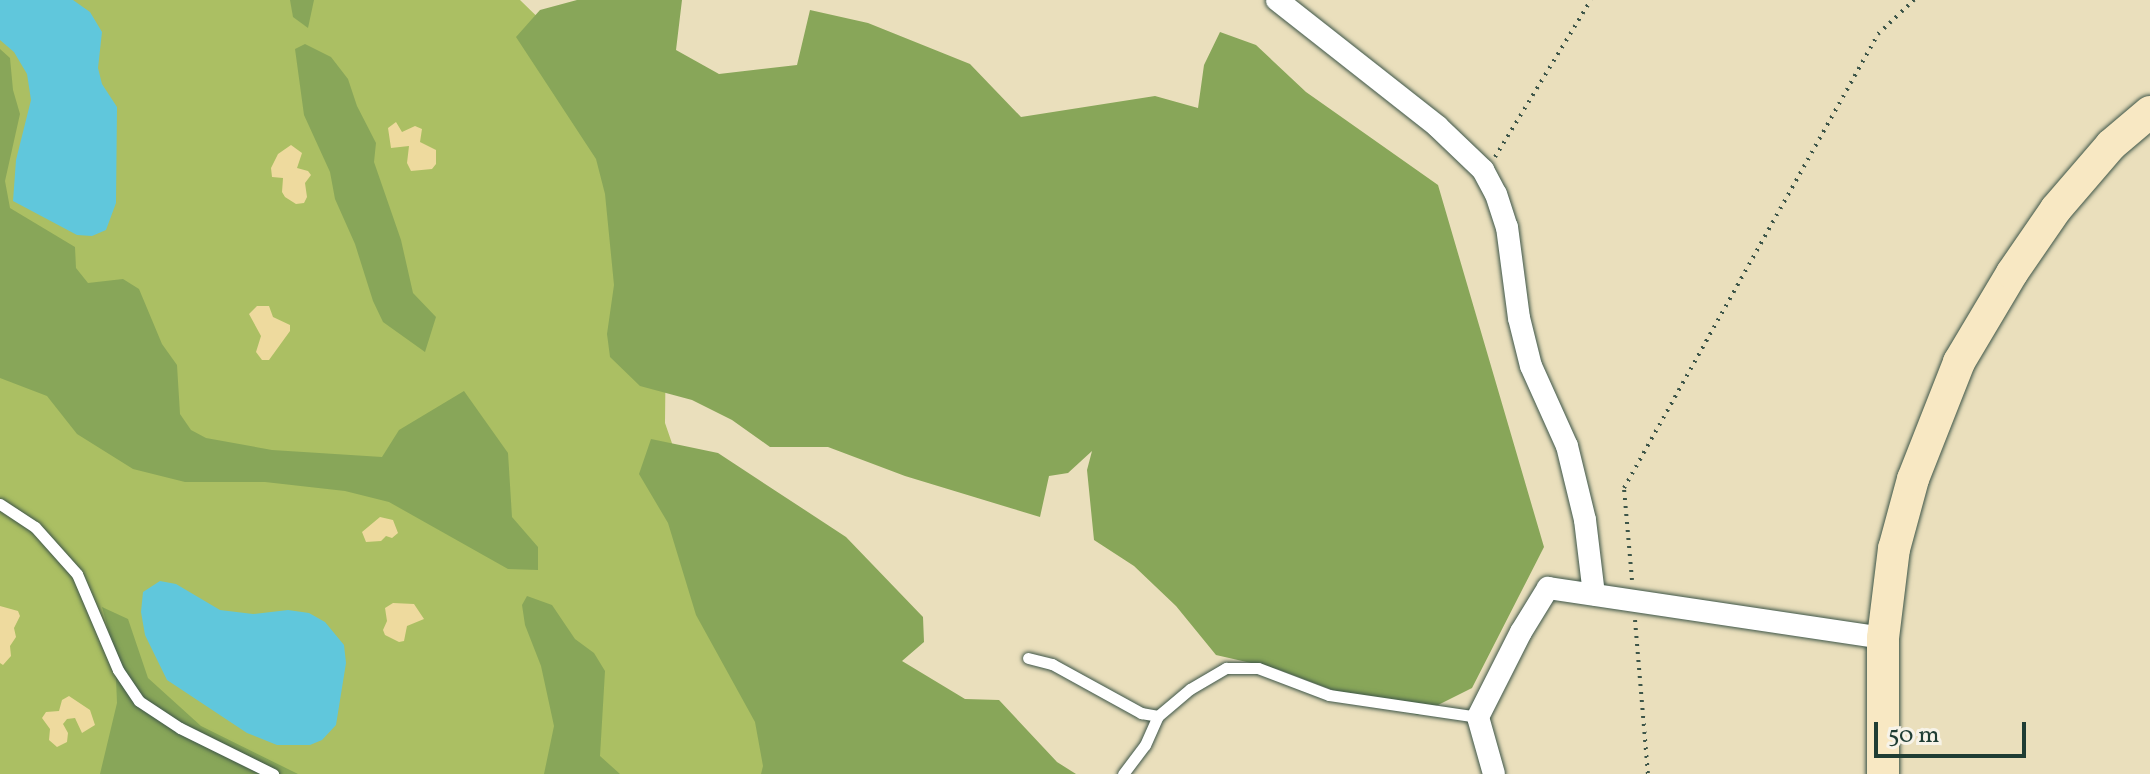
<!DOCTYPE html>
<html>
<head>
<meta charset="utf-8">
<style>
  body { margin:0 }
  #map { position:relative; width:2150px; height:774px; overflow:hidden; background:#eadfbc; font-family:Vollkorn,serif }
  div>[style] { position:absolute }
  .green>* { inset:0; background:#abbf63 }
  .forest>* { inset:0; background:#88a659 }
  .sand>* { inset:0; background:#eeda9e }
  .water>* { inset:0; background:#60c7dc }
  .path>* { height:4px; margin-top:-2px; transform-origin:0; background:repeating-linear-gradient(90deg,#3d5548 0 2px,transparent 0 8px) }
  .roads { filter:drop-shadow(0 0 2px #3d5548) drop-shadow(0 0 2px #3d5548) }
  .lane>* { height:11px; margin:-5.5px; padding:0 5.5px; transform-origin:5.5px; border-radius:5.5px; background:#fff }
  .street>* { height:22px; margin:-11px; padding:0 11px; transform-origin:11px; border-radius:11px; background:#fff }
  .secondary>* { height:32px; margin:-16px; padding:0 16px; transform-origin:16px; border-radius:16px; background:#f8e8c3 }
  span { translate:-50% -50%; white-space:nowrap; text-align:center; line-height:1.15; -webkit-text-stroke:8px #f7f3e8; paint-order:stroke }
  .scale { position:absolute; left:1874px; top:722px; width:152px; height:36px; box-sizing:border-box; border:4px solid #1f3d34; border-top:0; padding-left:10px; font-size:24px; line-height:28px; white-space:nowrap; color:#1f3d34; -webkit-text-stroke:6px #f7f3e8; paint-order:stroke }
</style>
</head>
<body>
<div id="map">
  <div class="green">
    <i style="clip-path:polygon(0 0,520px 0,668px 144px,665px 423px,775px 742px,776px 774px,0 774px)"></i>
  </div>
  <div class="forest">
    <i style="clip-path:polygon(290px 0,314px 0,308px 28px,293px 17px)"></i>
    <i style="clip-path:polygon(577px 0,682px 0,676px 50px,719px 74px,797px 65px,810px 10px,868px 23px,970px 64px,1021px 117px,1155px 96px,1198px 108px,1204px 65px,1220px 32px,1256px 45px,1306px 92px,1438px 185px,1544px 547px,1472px 688px,1418px 715px,1359px 700px,1277px 669px,1216px 655px,1176px 606px,1134px 566px,1094px 540px,1087px 470px,1092px 451px,1068px 473px,1049px 476px,1040px 517px,905px 476px,828px 447px,770px 447px,732px 420px,692px 400px,640px 386px,610px 357px,607px 334px,614px 285px,605px 194px,596px 159px,516px 37px,540px 10px)"></i>
    <i style="clip-path:polygon(305px 44px,331px 57px,348px 79px,357px 106px,376px 143px,374px 162px,401px 240px,413px 293px,436px 317px,425px 352px,383px 322px,373px 301px,355px 244px,335px 199px,330px 172px,304px 115px,295px 49px)"></i>
    <i style="clip-path:polygon(0 49px,10px 58px,13px 90px,20px 114px,5px 181px,10px 208px,75px 247px,76px 268px,88px 283px,123px 279px,139px 289px,162px 344px,177px 365px,180px 414px,191px 430px,206px 438px,272px 450px,382px 457px,399px 430px,464px 391px,508px 453px,512px 517px,538px 547px,538px 570px,508px 569px,389px 502px,345px 491px,265px 482px,185px 482px,133px 469px,77px 434px,47px 396px,0 378px)"></i>
    <i style="clip-path:polygon(651px 439px,718px 453px,846px 537px,923px 617px,924px 642px,902px 661px,965px 699px,999px 700px,1057px 762px,1076px 774px,761px 774px,763px 766px,755px 722px,696px 615px,668px 523px,639px 474px)"></i>
    <i style="clip-path:polygon(527px 596px,552px 605px,575px 639px,594px 653px,605px 671px,600px 756px,620px 774px,544px 774px,554px 726px,541px 666px,525px 625px,522px 605px)"></i>
    <i style="clip-path:polygon(102px 607px,128px 619px,148px 678px,201px 726px,298px 774px,100px 774px,117px 703px,115px 654px)"></i>
  </div>
  <div class="sand">
    <i style="clip-path:polygon(396px 122px,402px 132px,415px 126px,422px 129px,420px 142px,436px 150px,436px 164px,432px 169px,411px 171px,407px 163px,409px 146px,391px 148px,388px 128px)"></i>
    <i style="clip-path:polygon(291px 145px,302px 153px,297px 168px,308px 171px,311px 175px,305px 183px,307px 197px,304px 203px,296px 204px,285px 197px,282px 192px,283px 178px,272px 177px,271px 168px,278px 154px)"></i>
    <i style="clip-path:polygon(257px 306px,269px 306px,273px 317px,290px 325px,290px 331px,269px 360px,262px 360px,256px 352px,261px 336px,249px 314px)"></i>
    <i style="clip-path:polygon(380px 517px,393px 520px,398px 533px,392px 538px,386px 536px,381px 541px,366px 542px,362px 532px)"></i>
    <i style="clip-path:polygon(393px 603px,414px 604px,424px 619px,407px 626px,404px 641px,399px 642px,385px 635px,383px 630px,387px 621px,385px 608px)"></i>
    <i style="clip-path:polygon(0 606px,18px 611px,20px 616px,14px 628px,16px 637px,10px 646px,11px 656px,3px 665px,0 663px)"></i>
    <i style="clip-path:polygon(69px 696px,90px 710px,95px 725px,82px 733px,75px 718px,67px 719px,63px 724px,68px 733px,67px 742px,57px 747px,49px 740px,50px 729px,42px 718px,46px 712px,59px 711px,62px 700px)"></i>
  </div>
  <div class="water">
    <i style="clip-path:polygon(0 0,73px 0,90px 12px,102px 32px,98px 68px,102px 84px,117px 107px,116px 203px,106px 230px,92px 236px,77px 235px,13px 201px,16px 160px,31px 100px,27px 74px,14px 52px,0 40px)"></i>
    <i style="clip-path:polygon(160px 581px,176px 584px,220px 610px,253px 614px,288px 610px,309px 613px,325px 622px,344px 645px,346px 663px,336px 725px,322px 740px,310px 745px,277px 745px,247px 733px,167px 680px,145px 635px,141px 612px,143px 592px)"></i>
  </div>
  <div class="path">
    <i style="left:1495px;top:157px;width:184px;rotate:-58.6deg"></i>
    <i style="left:1632px;top:580px;width:92px;rotate:-95deg"></i>
    <i style="left:1624px;top:488px;width:520px;rotate:-60.77deg"></i>
    <i style="left:1878px;top:34px;width:50px;rotate:-43.4deg"></i>
    <i style="left:1635px;top:620px;width:155px;rotate:85.2deg"></i>
  </div>
  <div class="roads">
    <div class="lane">
      <i style="left:0;top:504px;width:42px;rotate:33.3deg"></i>
      <i style="left:35px;top:527px;width:63px;rotate:48.2deg"></i>
      <i style="left:77px;top:574px;width:104px;rotate:66.9deg"></i>
      <i style="left:118px;top:670px;width:37px;rotate:56deg"></i>
      <i style="left:139px;top:701px;width:49px;rotate:33.4deg"></i>
      <i style="left:180px;top:728px;width:104px;rotate:26.3deg"></i>
      <i style="left:1028px;top:658px;width:25px;rotate:14deg"></i>
      <i style="left:1052px;top:664px;width:102px;rotate:28.8deg"></i>
      <i style="left:1141px;top:713px;width:17px;rotate:10deg"></i>
      <i style="left:1123px;top:774px;width:36px;rotate:-53deg"></i>
      <i style="left:1145px;top:745px;width:32px;rotate:-66deg"></i>
      <i style="left:1158px;top:716px;width:42px;rotate:-40.2deg"></i>
      <i style="left:1190px;top:689px;width:42px;rotate:-30.3deg"></i>
      <i style="left:1226px;top:668px;width:32px"></i>
      <i style="left:1258px;top:668px;width:76px;rotate:20.8deg"></i>
      <i style="left:1329px;top:695px;width:151px;rotate:8.4deg"></i>
    </div>
    <div class="street">
      <i style="left:1277px;top:0;width:204px;rotate:38.2deg"></i>
      <i style="left:1437px;top:126px;width:64px;rotate:43.7deg"></i>
      <i style="left:1483px;top:170px;width:27px;rotate:62deg"></i>
      <i style="left:1496px;top:194px;width:35px;rotate:72deg"></i>
      <i style="left:1507px;top:227px;width:92px;rotate:82.5deg"></i>
      <i style="left:1519px;top:318px;width:49px;rotate:76deg"></i>
      <i style="left:1531px;top:366px;width:88px;rotate:65.8deg"></i>
      <i style="left:1567px;top:446px;width:76px;rotate:76.3deg"></i>
      <i style="left:1585px;top:520px;width:75px;rotate:83.1deg"></i>
      <i style="left:1494px;top:774px;width:59px;rotate:-105.7deg"></i>
      <i style="left:1478px;top:717px;width:95px;rotate:-63.2deg"></i>
      <i style="left:1521px;top:632px;width:52px;rotate:-58.5deg"></i>
      <i style="left:1548px;top:588px;width:339px;rotate:8.5deg"></i>
    </div>
    <div class="secondary">
      <i style="left:1883px;top:774px;width:136px;rotate:-90deg"></i>
      <i style="left:1883px;top:638px;width:90px;rotate:-83deg"></i>
      <i style="left:1894px;top:549px;width:73px;rotate:-74.8deg"></i>
      <i style="left:1913px;top:479px;width:126px;rotate:-68.5deg"></i>
      <i style="left:1959px;top:362px;width:104px;rotate:-59.2deg"></i>
      <i style="left:2012px;top:273px;width:78px;rotate:-55.5deg"></i>
      <i style="left:2056px;top:209px;width:84px;rotate:-49.3deg"></i>
      <i style="left:2111px;top:145px;width:51px;rotate:-40.2deg"></i>
    </div>
  </div>
  <div class="scale">50 m</div>
</div>
</body>
</html>
